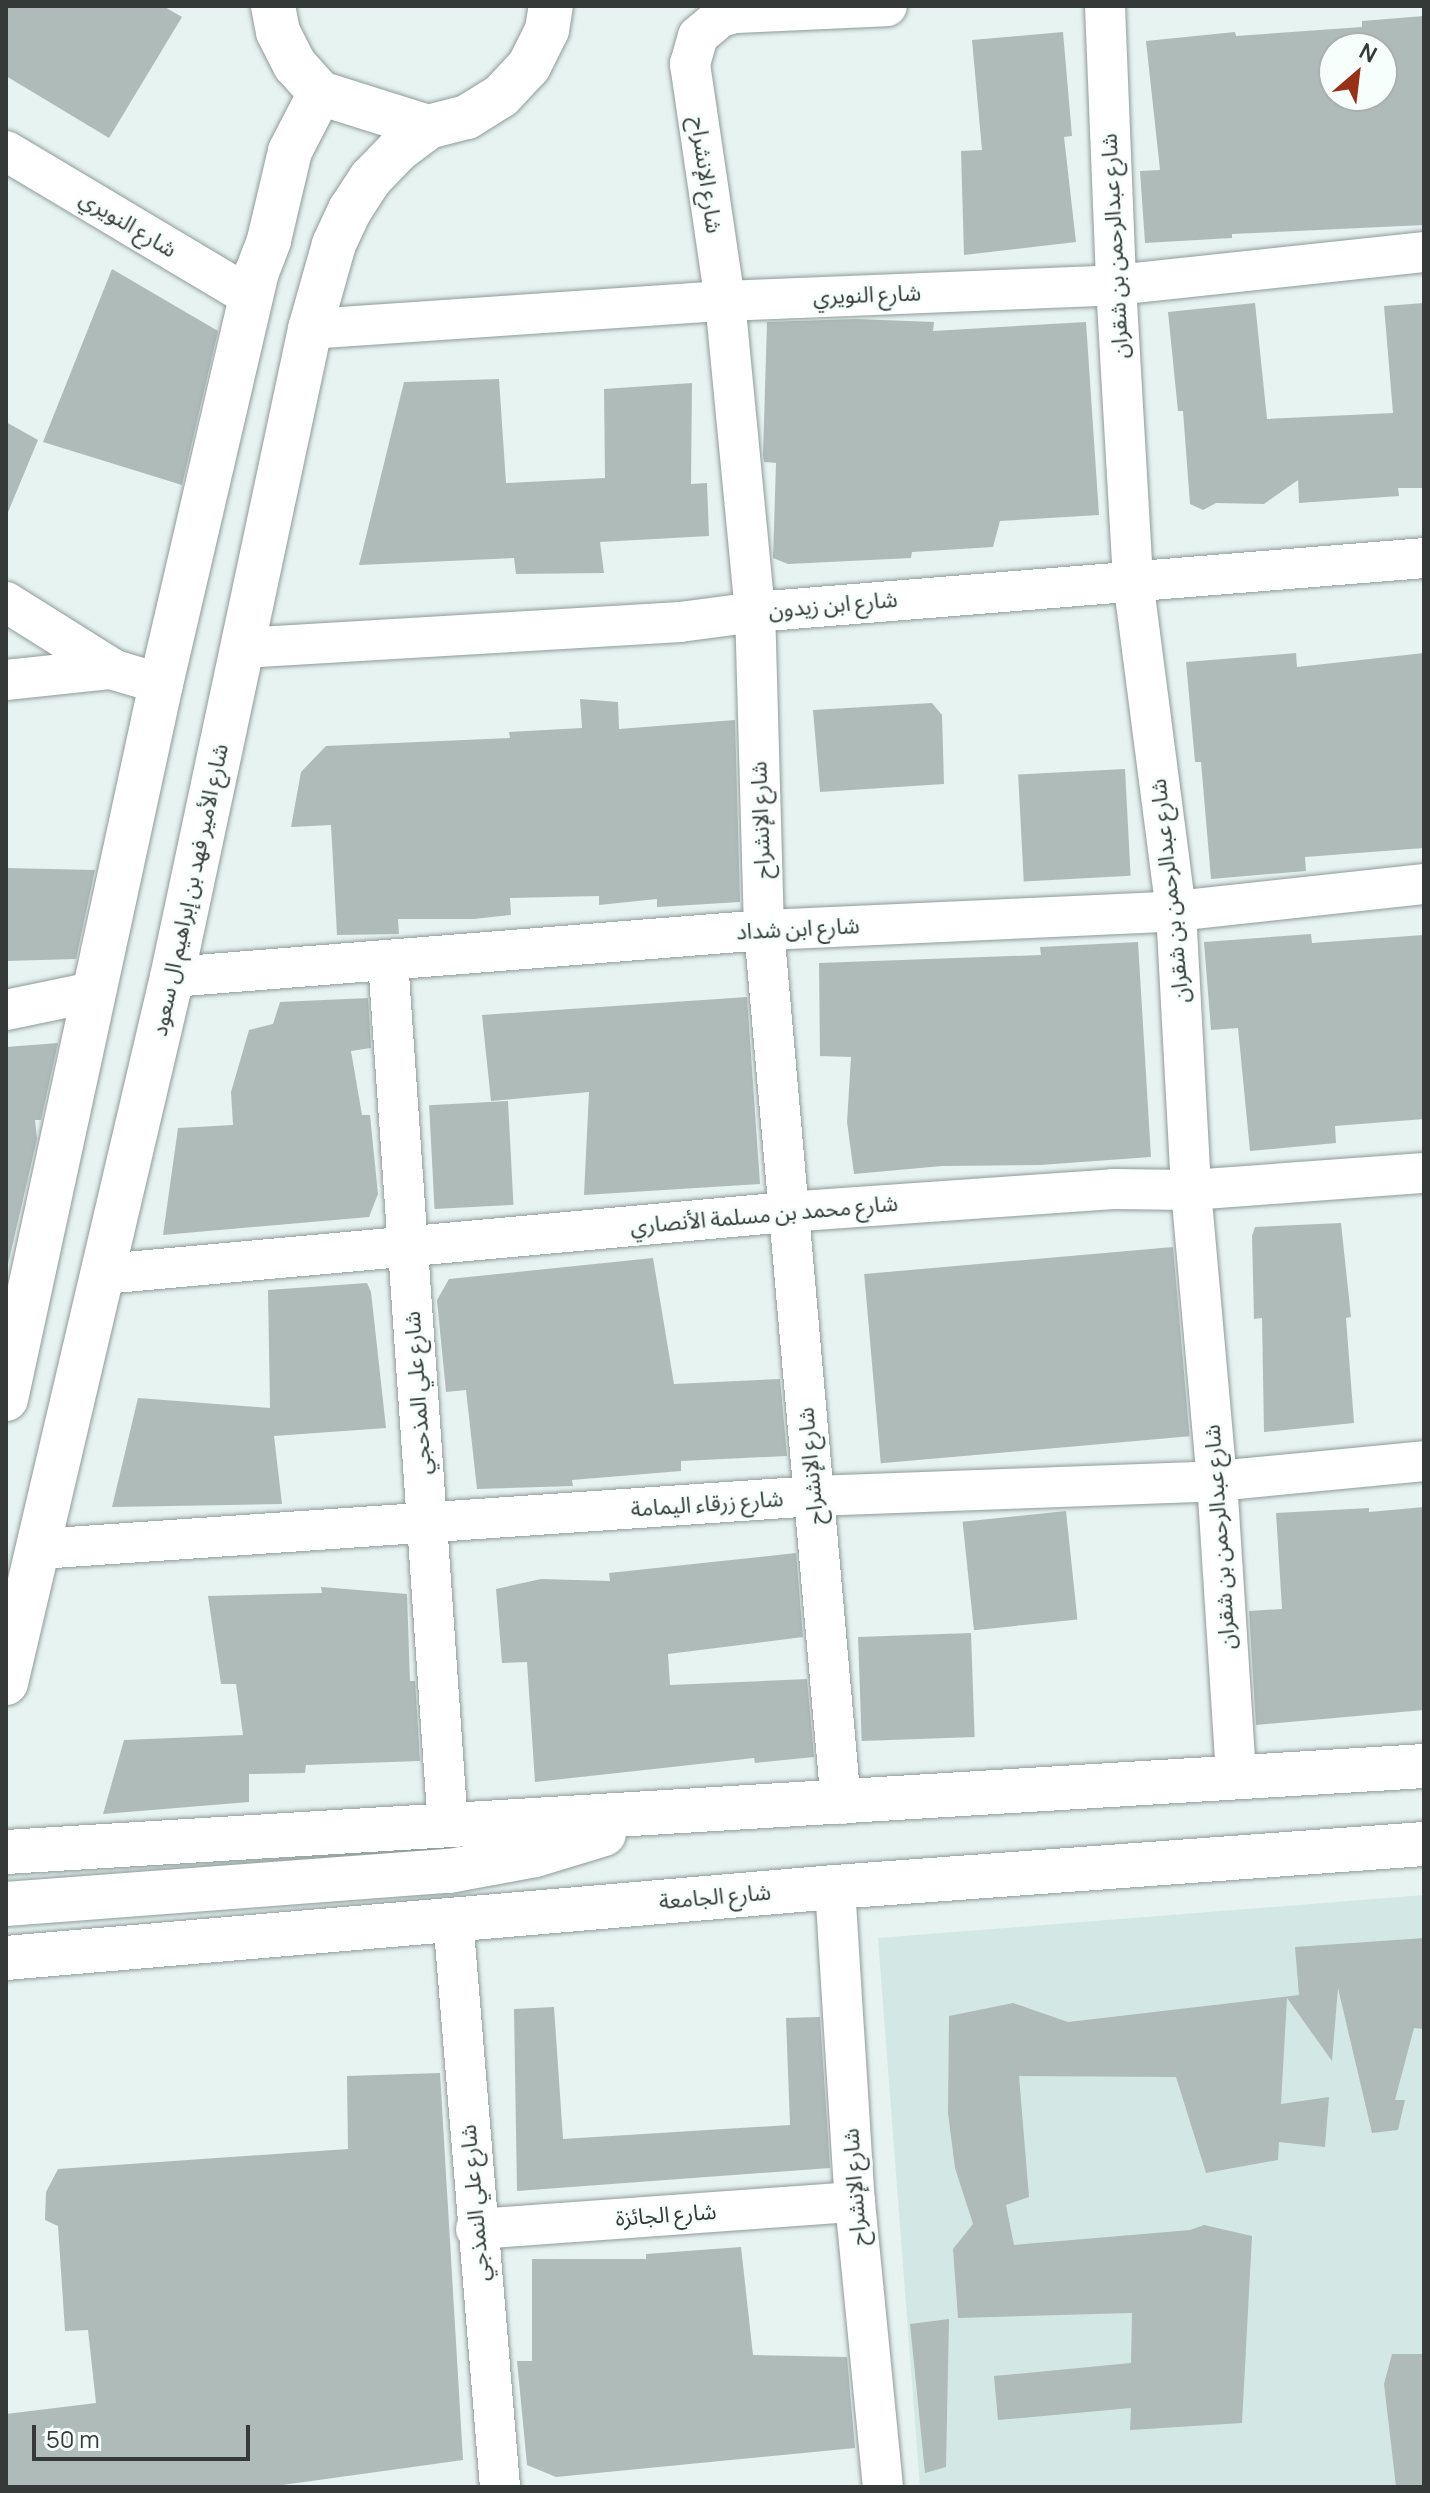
<!DOCTYPE html>
<html>
<head>
<meta charset="utf-8">
<style>
  body { margin:0 }
  #map { position:relative; width:1430px; height:2493px; overflow:hidden; background:#e6f3f0; font-family:Manrope,"Noto Sans Arabic",sans-serif }
  div>[style] { position:absolute }
  .built>* { inset:0; background:#d3e8e4 }
  .building>* { inset:0; background:#afbbb9; transform-origin:0 0 }
  .roads { filter:drop-shadow(0 0 2px #8f9b99) drop-shadow(0 0 2px #8f9b99) }
  .minor>* { height:40px; margin:-20px; padding:0 20px; transform-origin:20px; border-radius:20px; background:#fff }
  .major>* { height:44px; margin:-22px; padding:0 22px; transform-origin:22px; border-radius:22px; background:#fff }
  span { translate:-50% -50%; white-space:nowrap; text-align:center; line-height:1.15; -webkit-text-stroke:6px #f7fffd; paint-order:stroke }
  .street-label { font-size:22px; color:#353a39 }
  .frame { position:absolute; inset:0; border:8px solid #353a39; pointer-events:none }
  .north { position:absolute; left:1318px; top:32px; width:80px; height:80px; box-sizing:border-box; background:#f7fffd; border:2px solid #a9b0af; border-radius:50%; rotate:28deg; font-size:22px; font-weight:700; line-height:32px; text-align:center; color:#353a39 }
  .north::after { content:''; display:block; margin:auto; width:28px; height:36px; background:#993119; clip-path:polygon(50% 0,100% 100%,50% 72%,0 100%) }
  .scale { position:absolute; left:32px; top:2425px; width:218px; height:36px; box-sizing:border-box; border:4px solid #353a39; border-top:0; padding-left:10px; font-size:24px; line-height:28px; white-space:nowrap; color:#353a39; -webkit-text-stroke:6px #f7fffd; paint-order:stroke }
</style>
</head>
<body>
<div id="map">
  <div class="built">
    <i style="clip-path:polygon(1424px 1895px,1424px 2487px,920px 2487px,878px 1938px)"></i>
  </div>
  <div class="building">
    <i style="clip-path:polygon(6px 6px,163px 6px,182px 17px,109px 138px,6px 76px)"></i>
    <i style="clip-path:polygon(evenodd,1424px 16px,1424px 225px,1232px 234px,1232px 238px,1145px 243px,1140px 171px,1160px 170px,1146px 41px,1235px 32px,1236px 36px,1362px 27px,1362px 21px,1424px 16px,1334px 48px,1382px 48px,1382px 96px,1334px 96px,1334px 48px)"></i>
    <i style="clip-path:polygon(1063px 32px,1072px 136px,1064px 137px,1076px 242px,964px 255px,961px 151px,982px 150px,972px 40px)"></i>
    <i style="clip-path:polygon(112px 269px,218px 331px,182px 485px,43px 442px)"></i>
    <i style="clip-path:polygon(1255px 303px,1267px 419px,1393px 413px,1384px 306px,1424px 303px,1424px 488px,1398px 488px,1399px 496px,1299px 503px,1298px 480px,1264px 504px,1216px 503px,1203px 510px,1190px 504px,1183px 411px,1178px 411px,1168px 312px)"></i>
    <i style="clip-path:polygon(856px 319px,934px 322px,933px 331px,1086px 322px,1099px 515px,1000px 521px,993px 547px,912px 552px,911px 558px,788px 564px,773px 558px,776px 463px,764px 462px,763px 455px,767px 322px)"></i>
    <i style="clip-path:polygon(499px 379px,506px 483px,605px 478px,604px 389px,692px 383px,691px 484px,707px 483px,709px 536px,600px 542px,604px 573px,516px 574px,514px 558px,359px 565px,404px 382px)"></i>
    <i style="clip-path:polygon(6px 422px,38px 440px,6px 517px)"></i>
    <i style="clip-path:polygon(1296px 653px,1297px 667px,1424px 653px,1424px 848px,1305px 857px,1306px 871px,1211px 879px,1201px 762px,1195px 762px,1186px 662px)"></i>
    <i style="clip-path:polygon(580px 699px,618px 702px,619px 729px,735px 720px,740px 902px,657px 907px,657px 899px,599px 905px,599px 896px,510px 898px,511px 915px,474px 919px,398px 919px,399px 934px,337px 935px,331px 825px,291px 827px,301px 772px,326px 746px,510px 738px,509px 732px,582px 728px)"></i>
    <i style="clip-path:polygon(932px 703px,942px 715px,944px 784px,820px 792px,813px 710px)"></i>
    <i style="left:1125px;top:769px;width:107px;height:107px;rotate:87deg"></i>
    <i style="clip-path:polygon(6px 868px,95px 870px,76px 959px,6px 961px)"></i>
    <i style="clip-path:polygon(1311px 934px,1312px 943px,1424px 935px,1424px 1119px,1335px 1126px,1336px 1143px,1250px 1151px,1238px 1028px,1211px 1030px,1204px 942px)"></i>
    <i style="clip-path:polygon(1138px 942px,1151px 1157px,1040px 1165px,942px 1166px,854px 1174px,847px 1122px,851px 1057px,820px 1056px,819px 963px,1041px 955px,1040px 947px)"></i>
    <i style="clip-path:polygon(747px 997px,760px 1184px,584px 1195px,589px 1092px,491px 1101px,482px 1015px)"></i>
    <i style="clip-path:polygon(368px 998px,371px 1048px,351px 1051px,362px 1115px,370px 1115px,378px 1194px,369px 1217px,163px 1235px,178px 1128px,233px 1125px,231px 1092px,249px 1030px,273px 1024px,280px 1002px)"></i>
    <i style="clip-path:polygon(58px 1043px,41px 1120px,35px 1120px,37px 1139px,6px 1273px,6px 1047px)"></i>
    <i style="left:508px;top:1101px;width:104px;height:79px;rotate:87deg"></i>
    <i style="clip-path:polygon(1341px 1223px,1351px 1317px,1346px 1318px,1354px 1423px,1264px 1432px,1262px 1318px,1254px 1319px,1252px 1236px,1255px 1227px)"></i>
    <i style="left:1173px;top:1247px;width:190px;height:310px;rotate:85deg"></i>
    <i style="clip-path:polygon(653px 1258px,674px 1384px,780px 1379px,787px 1456px,681px 1461px,681px 1471px,572px 1480px,573px 1486px,477px 1489px,466px 1390px,446px 1392px,437px 1300px,449px 1279px)"></i>
    <i style="clip-path:polygon(367px 1283px,371px 1292px,386px 1428px,274px 1436px,282px 1504px,112px 1507px,138px 1398px,270px 1408px,268px 1290px)"></i>
    <i style="clip-path:polygon(1424px 1507px,1424px 1710px,1256px 1725px,1249px 1611px,1282px 1609px,1276px 1513px,1369px 1508px,1369px 1512px)"></i>
    <i style="left:1066px;top:1511px;width:109px;height:104px;rotate:84deg"></i>
    <i style="clip-path:polygon(796px 1553px,803px 1637px,668px 1654px,670px 1685px,807px 1679px,814px 1757px,755px 1763px,754px 1758px,535px 1782px,527px 1662px,502px 1663px,496px 1589px,541px 1579px,610px 1581px,609px 1573px)"></i>
    <i style="clip-path:polygon(321px 1587px,407px 1594px,410px 1681px,415px 1681px,420px 1761px,306px 1765px,305px 1773px,249px 1774px,249px 1802px,103px 1814px,124px 1740px,243px 1735px,236px 1684px,221px 1684px,208px 1596px,322px 1593px)"></i>
    <i style="left:971px;top:1633px;width:104px;height:113px;rotate:88deg"></i>
    <i style="clip-path:polygon(1424px 1938px,1424px 2029px,1414px 2028px,1395px 2100px,1405px 2100px,1398px 2130px,1372px 2133px,1338px 1988px,1332px 2061px,1287px 1998px,1281px 2104px,1329px 2097px,1325px 2147px,1279px 2142px,1278px 2160px,1206px 2173px,1176px 2077px,1019px 2076px,1029px 2197px,1006px 2205px,1014px 2245px,1190px 2230px,1204px 2225px,1252px 2236px,1242px 2423px,1130px 2430px,1131px 2408px,998px 2420px,994px 2376px,1131px 2363px,1132px 2313px,958px 2318px,953px 2249px,973px 2224px,955px 2168px,948px 2113px,949px 2016px,1013px 2003px,1068px 2022px,1299px 1995px,1295px 1947px)"></i>
    <i style="clip-path:polygon(554px 2007px,563px 2139px,790px 2125px,786px 2018px,820px 2017px,830px 2168px,517px 2191px,514px 2009px)"></i>
    <i style="clip-path:polygon(440px 2073px,463px 2460px,268px 2487px,6px 2487px,6px 2414px,96px 2403px,88px 2330px,65px 2331px,58px 2226px,45px 2220px,46px 2192px,58px 2169px,348px 2149px,347px 2076px)"></i>
    <i style="clip-path:polygon(741px 2247px,753px 2355px,847px 2357px,855px 2448px,556px 2477px,527px 2465px,517px 2361px,532px 2361px,532px 2259px,646px 2259px,646px 2254px)"></i>
    <i style="clip-path:polygon(949px 2319px,946px 2467px,925px 2473px,910px 2324px)"></i>
    <i style="clip-path:polygon(1392px 2354px,1424px 2354px,1424px 2487px,1396px 2487px,1384px 2384px)"></i>
  </div>
  <div class="roads">
    <div class="minor">
      <i style="left:1105px;top:6px;width:279px;rotate:87.7deg"></i>
      <i style="left:1116px;top:285px;width:295px;rotate:86.7deg"></i>
      <i style="left:1133px;top:580px;width:334px;rotate:82.6deg"></i>
      <i style="left:1176px;top:911px;width:279px;rotate:86.9deg"></i>
      <i style="left:1191px;top:1190px;width:292px;rotate:84.9deg"></i>
      <i style="left:1217px;top:1481px;width:297px;rotate:86.3deg"></i>
      <i style="left:6px;top:151px;width:285px;rotate:30.8deg"></i>
      <i style="left:310px;top:329px;width:416px;rotate:-3.9deg"></i>
      <i style="left:725px;top:301px;width:391px;rotate:-2.3deg"></i>
      <i style="left:1116px;top:285px;width:310px;rotate:-6.1deg"></i>
      <i style="left:6px;top:602px;width:126px;rotate:32.1deg"></i>
      <i style="left:242px;top:648px;width:439px;rotate:-3.4deg"></i>
      <i style="left:680px;top:622px;width:76px;rotate:-7.6deg"></i>
      <i style="left:755px;top:612px;width:671px;rotate:-4.61deg"></i>
      <i style="left:6px;top:680px;width:106px;rotate:-6deg"></i>
      <i style="left:111px;top:669px;width:52px;rotate:16.7deg"></i>
      <i style="left:388px;top:960px;width:868px;rotate:86.04deg"></i>
      <i style="left:172px;top:977px;width:594px;rotate:-4.54deg"></i>
      <i style="left:764px;top:930px;width:412px;rotate:-2.6deg"></i>
      <i style="left:1176px;top:911px;width:249px;rotate:-6.2deg"></i>
      <i style="left:6px;top:1010px;width:89px;rotate:-11.7deg"></i>
      <i style="left:104px;top:1274px;width:685px;rotate:-5.19deg"></i>
      <i style="left:786px;top:1212px;width:328px;rotate:-4deg"></i>
      <i style="left:1113px;top:1189px;width:78px;rotate:0.7deg"></i>
      <i style="left:1191px;top:1190px;width:234px;rotate:-4.2deg"></i>
      <i style="left:39px;top:1549px;width:777px;rotate:-3.91deg"></i>
      <i style="left:814px;top:1496px;width:403px;rotate:-2.1deg"></i>
      <i style="left:1217px;top:1481px;width:208px;rotate:-5.5deg"></i>
      <i style="left:841px;top:1804px;width:877px;rotate:-95.03deg"></i>
      <i style="left:764px;top:930px;width:318px;rotate:-91.6deg"></i>
      <i style="left:755px;top:612px;width:312px;rotate:-95.5deg"></i>
      <i style="left:725px;top:301px;width:240px;rotate:-98.4deg"></i>
      <i style="left:690px;top:64px;width:29px;rotate:-74deg"></i>
      <i style="left:698px;top:36px;width:30px;rotate:-40deg"></i>
      <i style="left:721px;top:17px;width:15px;rotate:-16deg"></i>
      <i style="left:735px;top:13px;width:152px;rotate:-2.6deg"></i>
      <i style="left:835px;top:1887px;width:316px;rotate:86.4deg"></i>
      <i style="left:855px;top:2202px;width:286px;rotate:84.4deg"></i>
      <i style="left:453px;top:1918px;width:571px;rotate:85.28deg"></i>
      <i style="left:476px;top:2229px;width:380px;rotate:-4.1deg"></i>
    </div>
    <div class="major">
      <i style="left:273px;top:6px;width:26px;rotate:79deg"></i>
      <i style="left:278px;top:32px;width:37px;rotate:63deg"></i>
      <i style="left:295px;top:65px;width:38px;rotate:48deg"></i>
      <i style="left:320px;top:93px;width:113px;rotate:17.5deg"></i>
      <i style="left:428px;top:127px;width:40px;rotate:-14.4deg"></i>
      <i style="left:467px;top:117px;width:40px;rotate:-32deg"></i>
      <i style="left:501px;top:96px;width:41px;rotate:-47deg"></i>
      <i style="left:529px;top:66px;width:40px;rotate:-63.4deg"></i>
      <i style="left:547px;top:30px;width:24px;rotate:-81deg"></i>
      <i style="left:6px;top:1399px;width:732px;rotate:-77.77deg"></i>
      <i style="left:161px;top:684px;width:423px;rotate:-76.9deg"></i>
      <i style="left:257px;top:272px;width:34px;rotate:-69deg"></i>
      <i style="left:269px;top:240px;width:91px;rotate:-76.7deg"></i>
      <i style="left:290px;top:151px;width:65px;rotate:-62.7deg"></i>
      <i style="left:6px;top:1683px;width:725px;rotate:-76.77deg"></i>
      <i style="left:172px;top:977px;width:663px;rotate:-77.98deg"></i>
      <i style="left:310px;top:329px;width:88px;rotate:-74.2deg"></i>
      <i style="left:334px;top:244px;width:38px;rotate:-65deg"></i>
      <i style="left:350px;top:210px;width:38px;rotate:-57deg"></i>
      <i style="left:371px;top:178px;width:39px;rotate:-46deg"></i>
      <i style="left:398px;top:150px;width:38px;rotate:-37deg"></i>
      <i style="left:6px;top:1852px;width:1421px;rotate:-3.47deg"></i>
      <i style="left:6px;top:1904px;width:445px;rotate:-4.3deg"></i>
      <i style="left:450px;top:1871px;width:86px;rotate:-10.7deg"></i>
      <i style="left:535px;top:1855px;width:72px;rotate:-16.9deg"></i>
      <i style="left:6px;top:1958px;width:832px;rotate:-4.9deg"></i>
      <i style="left:835px;top:1887px;width:591px;rotate:-4.18deg"></i>
    </div>
  </div>
  <div class="street-label">
    <span style="left:706px;top:175px;rotate:82deg">شارع الإنشراح</span>
    <span style="left:128px;top:224px;rotate:31deg">شارع النويري</span>
    <span style="left:1115px;top:246px;rotate:-93deg">شارع عبدالرحمن بن شقران</span>
    <span style="left:867px;top:295px;rotate:-2deg">شارع النويري</span>
    <span style="left:833px;top:605px;rotate:-5deg">شارع ابن زيدون</span>
    <span style="left:761px;top:820px;rotate:-92deg">شارع الإنشراح</span>
    <span style="left:190px;top:890px;rotate:-78deg">شارع الأمير فهد بن إبراهيم ال سعود</span>
    <span style="left:1170px;top:891px;rotate:-96deg">شارع عبدالرحمن بن شقران</span>
    <span style="left:798px;top:929px;rotate:-3deg">شارع ابن شداد</span>
    <span style="left:764px;top:1215px;rotate:-5deg">شارع محمد بن مسلمة الأنصاري</span>
    <span style="left:418px;top:1393px;rotate:-94deg">شارع علي المذحجي</span>
    <span style="left:811px;top:1466px;rotate:-95deg">شارع الإنشراح</span>
    <span style="left:707px;top:1504px;rotate:-4deg">شارع زرقاء اليمامة</span>
    <span style="left:1220px;top:1537px;rotate:-94deg">شارع عبدالرحمن بن شقران</span>
    <span style="left:715px;top:1897px;rotate:-5deg">شارع الجامعة</span>
    <span style="left:855px;top:2187px;rotate:-94deg">شارع الإنشراح</span>
    <span style="left:475px;top:2203px;rotate:-95deg">شارع علي النمذجي</span>
    <span style="left:666px;top:2215px;rotate:-4deg">شارع الجائزة</span>
  </div>
  <div class="frame"></div>
  <div class="north">N</div>
  <div class="scale">50 m</div>
</div>
</body>
</html>
